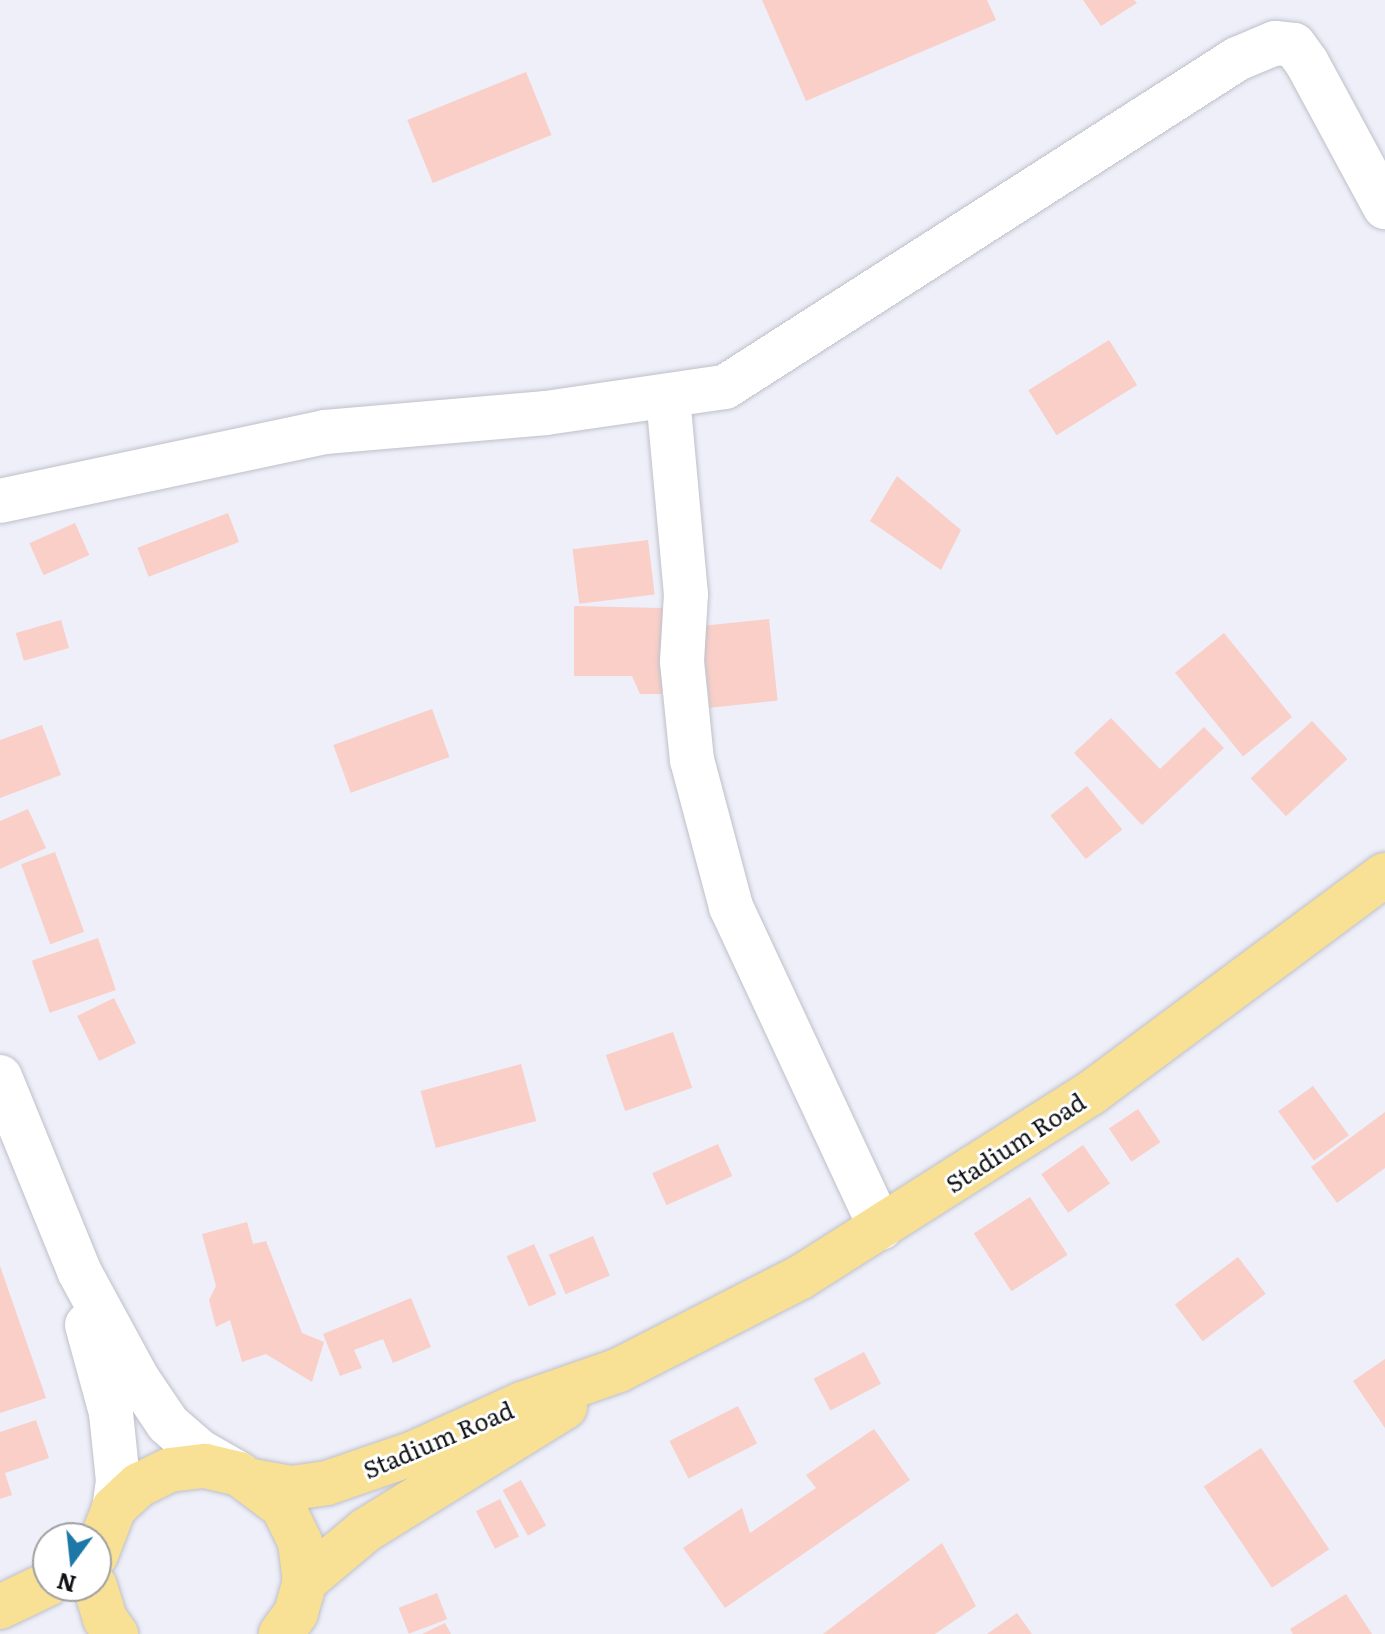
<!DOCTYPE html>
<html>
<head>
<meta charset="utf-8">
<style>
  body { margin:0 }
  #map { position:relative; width:1385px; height:1634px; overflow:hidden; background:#eeeff9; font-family:Literata,serif }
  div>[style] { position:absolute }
  .building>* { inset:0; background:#f9cfc8; transform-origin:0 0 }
  .roads { filter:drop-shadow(0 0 2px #bfc0c9) drop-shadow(0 0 2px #bfc0c9) }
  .minor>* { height:44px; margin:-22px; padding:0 22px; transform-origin:22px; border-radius:22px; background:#fff }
  .major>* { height:44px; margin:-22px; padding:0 22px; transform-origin:22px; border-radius:22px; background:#f8e095 }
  span { translate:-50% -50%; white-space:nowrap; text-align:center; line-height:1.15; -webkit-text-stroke:6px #fff; paint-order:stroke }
  .street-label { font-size:24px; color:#111215 }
  .north { position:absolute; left:32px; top:1522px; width:80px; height:80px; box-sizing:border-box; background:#fff; border:2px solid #a0a0a1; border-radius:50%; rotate:195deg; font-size:22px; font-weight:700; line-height:32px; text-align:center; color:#111215 }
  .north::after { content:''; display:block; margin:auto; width:28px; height:36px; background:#1e78a7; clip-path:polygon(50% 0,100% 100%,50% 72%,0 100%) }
</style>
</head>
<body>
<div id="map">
  <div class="building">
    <i style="clip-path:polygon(762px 0,987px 0,996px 20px,806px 101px)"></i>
    <i style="clip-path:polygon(1083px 0,1134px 0,1137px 3px,1101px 26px)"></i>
    <i style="left:526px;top:72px;width:68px;height:128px;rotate:68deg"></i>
    <i style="left:1109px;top:340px;width:53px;height:95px;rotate:58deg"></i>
    <i style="clip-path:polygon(897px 476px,961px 530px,941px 570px,870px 521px)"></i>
    <i style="left:228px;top:513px;width:31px;height:97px;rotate:69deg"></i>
    <i style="left:75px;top:523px;width:35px;height:50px;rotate:66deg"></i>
    <i style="left:648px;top:540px;width:55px;height:76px;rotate:83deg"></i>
    <i style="clip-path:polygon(574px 606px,663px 608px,662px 694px,640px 694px,632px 676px,574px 676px)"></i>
    <i style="left:769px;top:619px;width:82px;height:68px;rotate:84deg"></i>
    <i style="left:61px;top:620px;width:29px;height:47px;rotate:74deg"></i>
    <i style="left:1224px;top:633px;width:108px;height:63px;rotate:51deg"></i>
    <i style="left:432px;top:709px;width:51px;height:105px;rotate:70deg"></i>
    <i style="clip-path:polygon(1111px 718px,1160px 769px,1204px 727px,1224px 748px,1142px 825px,1074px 753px)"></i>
    <i style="left:1312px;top:721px;width:52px;height:84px;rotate:47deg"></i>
    <i style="clip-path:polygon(42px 725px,61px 775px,0 798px,0 740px)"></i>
    <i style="left:1087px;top:786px;width:56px;height:47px;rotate:51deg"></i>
    <i style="clip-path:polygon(28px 809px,46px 848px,0 869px,0 821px)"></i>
    <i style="left:55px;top:852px;width:85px;height:36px;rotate:70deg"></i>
    <i style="left:98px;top:938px;width:55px;height:70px;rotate:71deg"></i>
    <i style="left:114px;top:998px;width:50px;height:41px;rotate:64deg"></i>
    <i style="left:673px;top:1032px;width:59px;height:71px;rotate:71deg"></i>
    <i style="left:521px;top:1064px;width:59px;height:104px;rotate:75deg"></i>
    <i style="left:1313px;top:1086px;width:61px;height:43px;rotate:54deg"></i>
    <i style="left:1138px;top:1109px;width:40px;height:35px;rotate:56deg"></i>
    <i style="clip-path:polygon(1385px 1112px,1385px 1168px,1337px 1203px,1311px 1167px)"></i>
    <i style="left:718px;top:1144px;width:35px;height:72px;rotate:66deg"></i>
    <i style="left:1083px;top:1145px;width:47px;height:51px;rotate:55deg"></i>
    <i style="left:1030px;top:1197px;width:69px;height:67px;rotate:57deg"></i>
    <i style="clip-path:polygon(247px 1222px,253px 1244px,266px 1241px,302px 1333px,324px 1342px,312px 1382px,266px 1354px,242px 1362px,230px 1320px,216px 1327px,209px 1300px,216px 1286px,202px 1234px)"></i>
    <i style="left:593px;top:1236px;width:43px;height:48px;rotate:67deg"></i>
    <i style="left:534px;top:1244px;width:55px;height:30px;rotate:66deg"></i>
    <i style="left:1238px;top:1257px;width:46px;height:79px;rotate:53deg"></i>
    <i style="clip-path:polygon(0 1266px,46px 1398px,0 1413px)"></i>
    <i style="clip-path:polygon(411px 1298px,431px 1347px,393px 1363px,383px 1339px,354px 1350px,362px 1368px,340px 1376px,323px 1334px)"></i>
    <i style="left:864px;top:1352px;width:36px;height:57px;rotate:62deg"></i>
    <i style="clip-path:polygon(1385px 1359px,1385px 1428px,1353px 1381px)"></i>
    <i style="left:738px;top:1406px;width:42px;height:77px;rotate:63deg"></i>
    <i style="clip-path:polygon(36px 1420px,49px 1458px,5px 1473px,12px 1495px,0 1499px,0 1432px)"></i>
    <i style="clip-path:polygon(874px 1429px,910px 1480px,725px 1608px,683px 1548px,742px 1508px,750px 1533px,816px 1488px,806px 1475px)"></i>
    <i style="left:1261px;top:1448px;width:122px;height:69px;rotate:56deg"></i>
    <i style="left:521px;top:1480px;width:52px;height:21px;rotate:61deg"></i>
    <i style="left:500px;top:1499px;width:42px;height:27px;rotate:63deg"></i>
    <i style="clip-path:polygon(942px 1543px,976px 1606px,935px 1634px,823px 1634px)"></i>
    <i style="left:437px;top:1593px;width:28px;height:41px;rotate:69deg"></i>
    <i style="clip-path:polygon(1346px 1594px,1372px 1634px,1293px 1634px,1290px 1629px)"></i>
    <i style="clip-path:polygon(1017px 1613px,1032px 1634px,987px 1634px)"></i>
    <i style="clip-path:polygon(445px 1623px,451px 1634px,422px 1634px)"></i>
  </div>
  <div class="roads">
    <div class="minor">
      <i style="left:668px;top:397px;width:198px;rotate:84.8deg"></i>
      <i style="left:686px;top:594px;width:68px;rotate:93.4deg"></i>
      <i style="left:682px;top:662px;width:99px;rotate:84.2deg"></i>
      <i style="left:692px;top:760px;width:152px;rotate:75.1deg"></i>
      <i style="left:731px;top:907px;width:354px;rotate:65deg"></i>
      <i style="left:0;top:501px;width:332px;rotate:-12deg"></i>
      <i style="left:325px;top:432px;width:222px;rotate:-4.9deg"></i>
      <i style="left:546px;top:413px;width:181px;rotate:-8.3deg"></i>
      <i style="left:725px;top:387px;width:608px;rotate:-32.64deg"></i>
      <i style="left:1237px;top:59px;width:41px;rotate:-22.8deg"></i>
      <i style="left:1275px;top:43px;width:19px;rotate:6deg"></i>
      <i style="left:1294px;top:45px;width:22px;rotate:54deg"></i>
      <i style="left:1307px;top:63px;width:164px;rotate:61.6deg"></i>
      <i style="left:0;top:1077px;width:209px;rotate:67.8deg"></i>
      <i style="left:79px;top:1271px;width:122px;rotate:61.5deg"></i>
      <i style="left:137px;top:1378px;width:55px;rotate:56deg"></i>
      <i style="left:168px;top:1424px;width:41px;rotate:41.1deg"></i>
      <i style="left:199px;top:1451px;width:46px;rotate:29.9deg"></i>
      <i style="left:87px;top:1325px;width:91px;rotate:74.7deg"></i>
      <i style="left:111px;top:1413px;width:68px;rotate:84.1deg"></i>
      <i style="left:118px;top:1481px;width:27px;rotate:98deg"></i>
    </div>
    <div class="major">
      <i style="left:252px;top:1481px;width:41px;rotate:9.9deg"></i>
      <i style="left:292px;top:1488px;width:35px;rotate:-8deg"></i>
      <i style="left:327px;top:1483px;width:92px;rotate:-19deg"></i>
      <i style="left:414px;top:1453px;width:119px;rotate:-24.4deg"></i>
      <i style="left:522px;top:1404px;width:103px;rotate:-19.3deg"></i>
      <i style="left:619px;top:1370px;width:204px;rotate:-27.1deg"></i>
      <i style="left:801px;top:1277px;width:343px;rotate:-32.4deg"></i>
      <i style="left:1091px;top:1093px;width:366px;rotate:-36.6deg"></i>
      <i style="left:96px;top:1555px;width:50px;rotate:-69deg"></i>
      <i style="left:114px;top:1508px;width:34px;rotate:-43deg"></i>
      <i style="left:139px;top:1485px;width:34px;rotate:-26deg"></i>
      <i style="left:170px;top:1470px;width:35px;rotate:-7deg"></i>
      <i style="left:205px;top:1466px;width:35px;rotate:13deg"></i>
      <i style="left:239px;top:1474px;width:55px;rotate:36.9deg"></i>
      <i style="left:283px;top:1507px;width:39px;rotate:64deg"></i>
      <i style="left:300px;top:1542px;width:39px;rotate:83deg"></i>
      <i style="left:305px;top:1581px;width:33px;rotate:106deg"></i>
      <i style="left:296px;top:1613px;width:26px;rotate:126deg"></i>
      <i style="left:305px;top:1581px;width:80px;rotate:-39.9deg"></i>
      <i style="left:366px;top:1530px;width:234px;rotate:-31.7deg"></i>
      <i style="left:95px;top:1586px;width:34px;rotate:73deg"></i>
      <i style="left:105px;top:1619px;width:19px;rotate:54deg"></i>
      <i style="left:0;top:1607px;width:53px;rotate:-25.6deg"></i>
    </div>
  </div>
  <div class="street-label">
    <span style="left:1015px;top:1142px;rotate:-33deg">Stadium Road</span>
    <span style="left:438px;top:1439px;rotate:-23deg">Stadium Road</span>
  </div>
  <div class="north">N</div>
</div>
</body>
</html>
